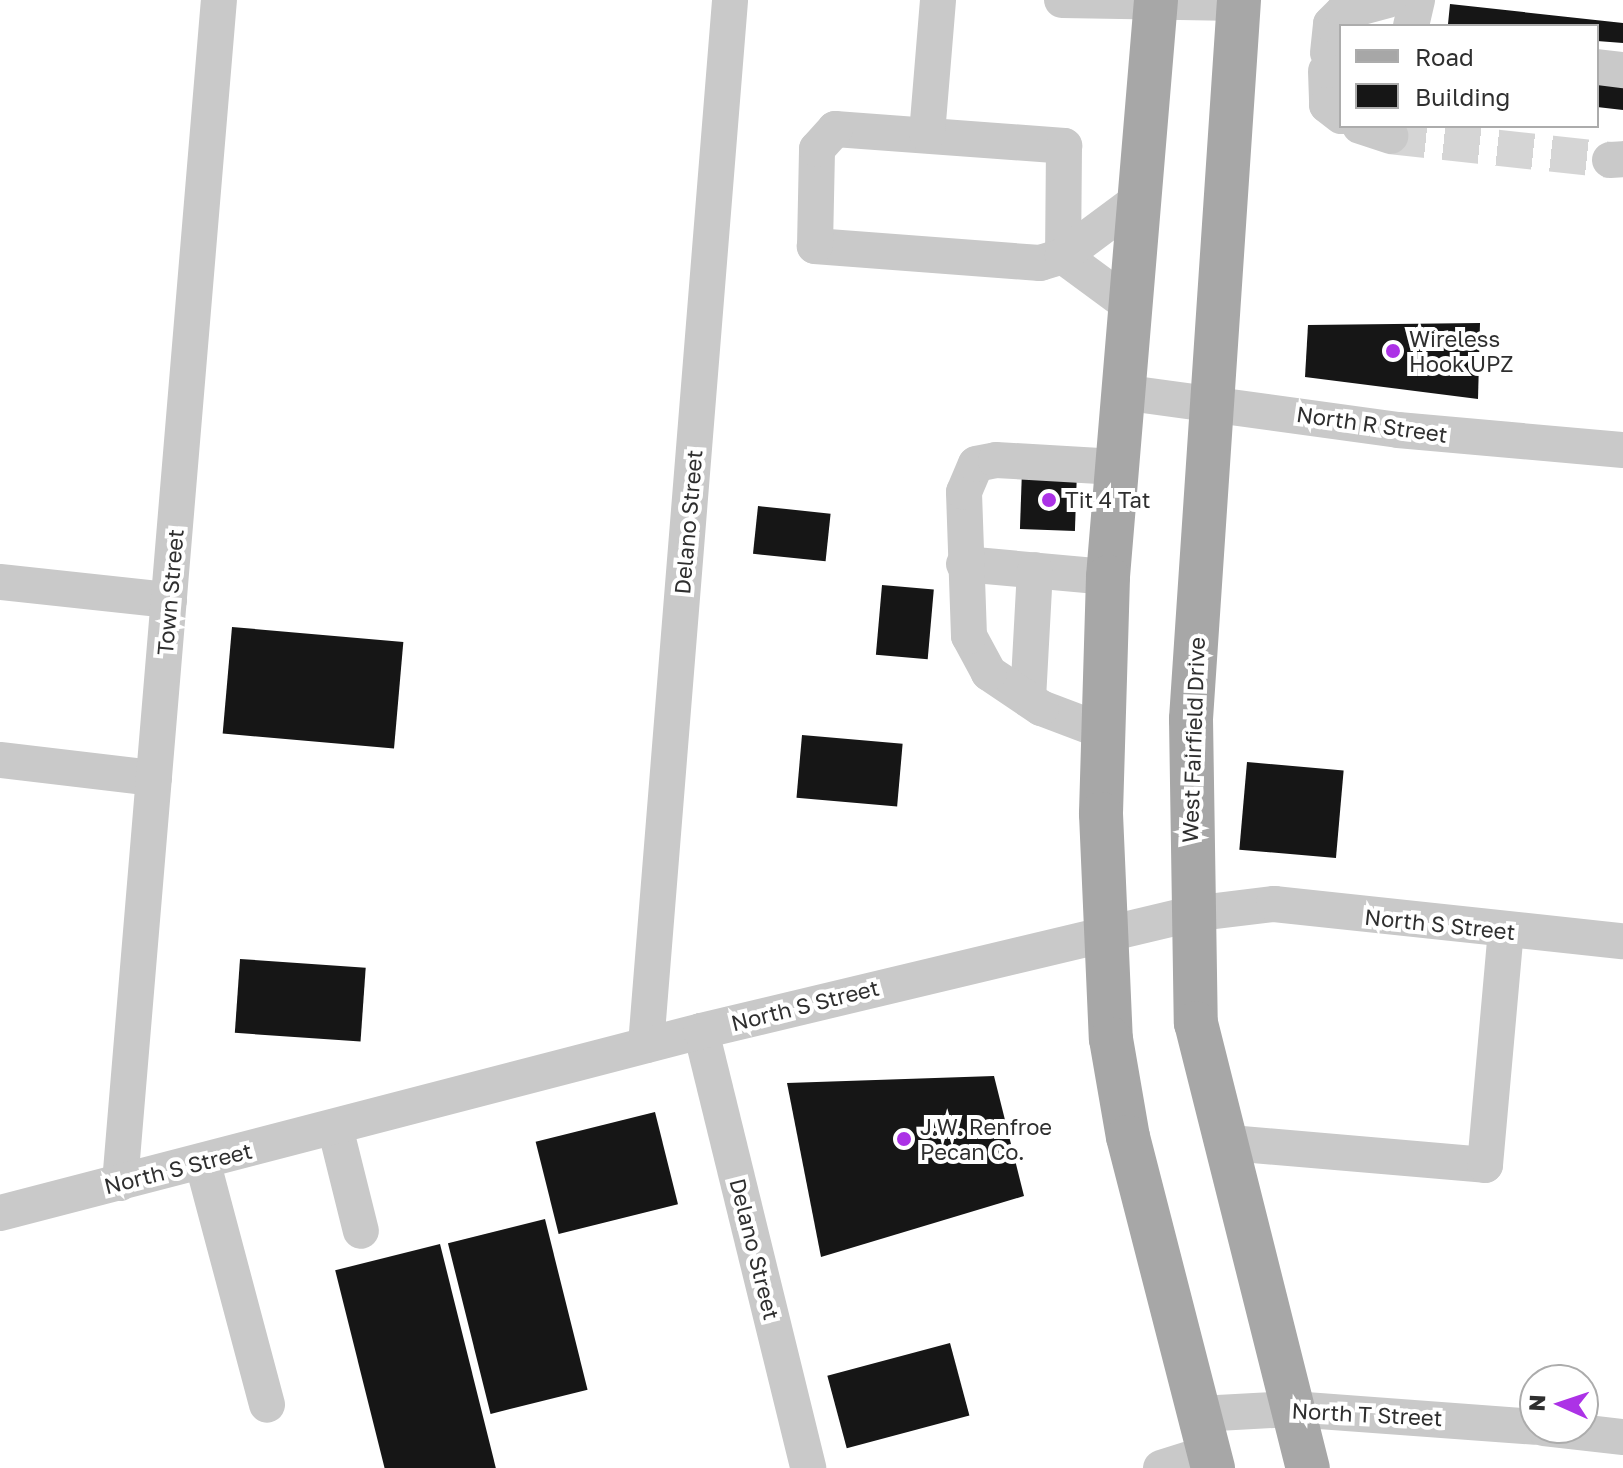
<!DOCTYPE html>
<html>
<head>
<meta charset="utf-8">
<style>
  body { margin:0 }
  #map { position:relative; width:1623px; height:1468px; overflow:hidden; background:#fff; font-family:"Golos Text",sans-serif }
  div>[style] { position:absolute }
  .building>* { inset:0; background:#161616; transform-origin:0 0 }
  .minor-tunnel>* { height:36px; margin-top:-18px; transform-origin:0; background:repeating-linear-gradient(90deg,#d5d5d5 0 36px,transparent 0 54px) }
  .minor>* { height:36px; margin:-18px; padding:0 18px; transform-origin:18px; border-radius:18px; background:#c9c9c9 }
  .major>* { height:44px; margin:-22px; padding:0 22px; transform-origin:22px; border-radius:22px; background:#a7a7a7 }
  .dots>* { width:22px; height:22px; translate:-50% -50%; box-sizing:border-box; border:4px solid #fff; border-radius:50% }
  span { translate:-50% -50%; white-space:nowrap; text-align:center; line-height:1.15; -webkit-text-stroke:8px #fff; paint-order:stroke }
  .poi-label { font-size:22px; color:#2f2f2f }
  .left { translate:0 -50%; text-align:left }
  .street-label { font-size:22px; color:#2f2f2f }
  .legend { position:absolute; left:1339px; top:24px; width:260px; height:104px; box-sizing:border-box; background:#fff; border:2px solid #acacac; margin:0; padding:10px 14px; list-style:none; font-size:24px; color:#2f2f2f }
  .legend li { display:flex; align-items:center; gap:16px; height:40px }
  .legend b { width:40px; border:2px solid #acacac }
  .north { position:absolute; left:1519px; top:1364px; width:80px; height:80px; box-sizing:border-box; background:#fff; border:2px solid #acacac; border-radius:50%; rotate:273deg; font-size:22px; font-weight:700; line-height:32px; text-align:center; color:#2f2f2f }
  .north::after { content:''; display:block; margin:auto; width:28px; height:36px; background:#ac32e6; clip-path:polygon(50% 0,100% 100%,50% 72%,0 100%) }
</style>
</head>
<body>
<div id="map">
  <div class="building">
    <i style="clip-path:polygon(1450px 4px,1623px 23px,1623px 43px,1597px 41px,1597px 26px,1448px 24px)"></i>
    <i style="clip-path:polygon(1597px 84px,1623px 87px,1623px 110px,1597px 107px)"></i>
    <i style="clip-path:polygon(1480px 323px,1478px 399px,1305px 377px,1308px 325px)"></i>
    <i style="left:1022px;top:470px;width:55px;height:59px;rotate:2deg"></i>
    <i style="left:758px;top:506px;width:73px;height:48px;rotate:6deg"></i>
    <i style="left:882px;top:585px;width:52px;height:70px;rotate:5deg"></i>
    <i style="left:232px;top:627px;width:172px;height:107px;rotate:5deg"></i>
    <i style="left:802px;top:735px;width:101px;height:63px;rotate:5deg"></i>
    <i style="left:1247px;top:762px;width:97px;height:88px;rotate:5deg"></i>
    <i style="left:240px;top:959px;width:126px;height:74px;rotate:4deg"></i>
    <i style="clip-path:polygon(994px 1076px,1024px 1196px,821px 1257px,787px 1083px)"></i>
    <i style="left:655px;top:1112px;width:95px;height:123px;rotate:76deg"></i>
    <i style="left:545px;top:1219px;width:176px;height:100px;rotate:76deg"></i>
    <i style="left:440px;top:1244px;width:231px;height:108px;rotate:76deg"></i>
    <i style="left:950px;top:1343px;width:75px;height:127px;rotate:75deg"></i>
  </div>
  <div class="minor-tunnel">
    <i style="left:1390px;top:136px;width:221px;rotate:6.2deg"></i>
  </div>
  <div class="minor">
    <i style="left:1062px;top:0;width:177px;rotate:1deg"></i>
    <i style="left:1411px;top:26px;width:27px;rotate:-77deg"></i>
    <i style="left:1328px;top:53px;width:29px;rotate:-84deg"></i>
    <i style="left:1331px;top:24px;width:17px;rotate:-45deg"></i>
    <i style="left:1343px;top:12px;width:47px;rotate:-14.9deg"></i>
    <i style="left:1597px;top:67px;width:26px;rotate:7deg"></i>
    <i style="left:1326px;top:71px;width:34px;rotate:88deg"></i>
    <i style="left:1327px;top:105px;width:18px;rotate:38deg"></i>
    <i style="left:1360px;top:126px;width:32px;rotate:18deg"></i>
    <i style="left:835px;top:129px;width:230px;rotate:4.2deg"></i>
    <i style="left:1064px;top:146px;width:110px;rotate:90.5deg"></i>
    <i style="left:1063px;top:256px;width:24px;rotate:163deg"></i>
    <i style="left:1040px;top:263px;width:226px;rotate:-175.7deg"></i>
    <i style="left:815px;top:246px;width:97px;rotate:-88.8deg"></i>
    <i style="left:817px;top:149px;width:27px;rotate:-48deg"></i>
    <i style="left:927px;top:134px;width:134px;rotate:-85.3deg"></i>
    <i style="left:1610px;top:160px;width:13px;rotate:-4deg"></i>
    <i style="left:1128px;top:304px;width:81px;rotate:-143.6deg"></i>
    <i style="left:1063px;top:256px;width:89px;rotate:-36.7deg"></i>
    <i style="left:1121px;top:392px;width:280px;rotate:7.8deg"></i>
    <i style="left:1398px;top:430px;width:226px;rotate:5.1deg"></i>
    <i style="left:964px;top:564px;width:145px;rotate:5.2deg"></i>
    <i style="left:0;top:582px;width:170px;rotate:6.1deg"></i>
    <i style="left:1028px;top:699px;width:129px;rotate:-86.9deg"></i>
    <i style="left:1102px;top:731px;width:65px;rotate:-159.3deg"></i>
    <i style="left:1041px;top:708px;width:63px;rotate:-146.1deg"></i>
    <i style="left:989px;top:673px;width:42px;rotate:-118.4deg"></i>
    <i style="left:969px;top:636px;width:144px;rotate:-92deg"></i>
    <i style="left:964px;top:492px;width:30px;rotate:-67deg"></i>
    <i style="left:976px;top:464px;width:20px;rotate:-11deg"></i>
    <i style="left:996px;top:460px;width:121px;rotate:3.3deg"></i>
    <i style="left:0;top:760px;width:155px;rotate:6.7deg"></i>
    <i style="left:701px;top:1031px;width:450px;rotate:76.2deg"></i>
    <i style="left:646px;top:1045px;width:1048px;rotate:-85.4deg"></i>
    <i style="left:335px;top:1127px;width:107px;rotate:76deg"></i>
    <i style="left:1230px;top:1143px;width:256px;rotate:4.9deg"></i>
    <i style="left:1485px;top:1165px;width:235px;rotate:-84.9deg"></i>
    <i style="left:203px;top:1164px;width:249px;rotate:75.1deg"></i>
    <i style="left:120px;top:1183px;width:1187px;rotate:-85.22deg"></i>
    <i style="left:0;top:1213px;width:724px;rotate:-14.55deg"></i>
    <i style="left:701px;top:1031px;width:504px;rotate:-13.43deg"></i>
    <i style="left:1191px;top:914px;width:84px;rotate:-6.9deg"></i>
    <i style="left:1274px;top:904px;width:351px;rotate:6.1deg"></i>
    <i style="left:1199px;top:1414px;width:93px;rotate:-3.1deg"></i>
    <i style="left:1292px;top:1409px;width:244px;rotate:4.2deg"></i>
    <i style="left:1544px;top:1428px;width:80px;rotate:6.5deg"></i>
    <i style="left:1161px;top:1468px;width:50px;rotate:-17.4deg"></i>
  </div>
  <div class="major">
    <i style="left:1156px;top:0;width:579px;rotate:94.76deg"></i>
    <i style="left:1108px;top:577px;width:237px;rotate:91.7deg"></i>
    <i style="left:1101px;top:814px;width:225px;rotate:87.5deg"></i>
    <i style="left:1111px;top:1039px;width:99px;rotate:80.2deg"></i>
    <i style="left:1128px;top:1137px;width:342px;rotate:75.6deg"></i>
    <i style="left:1239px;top:0;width:721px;rotate:93.82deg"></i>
    <i style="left:1191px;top:719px;width:304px;rotate:89.1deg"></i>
    <i style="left:1196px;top:1023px;width:459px;rotate:75.9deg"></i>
  </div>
  <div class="dots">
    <i style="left:1393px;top:351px;background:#ac32e6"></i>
    <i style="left:1049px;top:500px;background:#ac32e6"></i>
    <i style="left:904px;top:1139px;background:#ac32e6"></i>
  </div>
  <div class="poi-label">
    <span class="left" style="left:1409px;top:351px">Wireless<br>Hook UPZ</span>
    <span class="left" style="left:1065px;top:500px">Tit 4 Tat</span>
    <span class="left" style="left:920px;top:1139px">J.W. Renfroe<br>Pecan Co.</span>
  </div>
  <div class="street-label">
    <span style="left:1372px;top:424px;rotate:8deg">North R Street</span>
    <span style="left:688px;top:522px;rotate:-85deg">Delano Street</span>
    <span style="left:170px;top:592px;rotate:-85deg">Town Street</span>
    <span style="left:1193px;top:740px;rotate:-88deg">West Fairfield Drive</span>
    <span style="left:1440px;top:924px;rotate:6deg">North S Street</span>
    <span style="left:805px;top:1005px;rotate:-14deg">North S Street</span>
    <span style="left:178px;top:1168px;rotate:-14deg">North S Street</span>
    <span style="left:755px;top:1249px;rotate:76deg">Delano Street</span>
    <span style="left:1367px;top:1414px;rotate:3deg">North T Street</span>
  </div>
  <ul class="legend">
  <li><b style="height:10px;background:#a7a7a7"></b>Road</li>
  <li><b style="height:22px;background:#161616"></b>Building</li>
  </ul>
  <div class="north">N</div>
</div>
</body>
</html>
